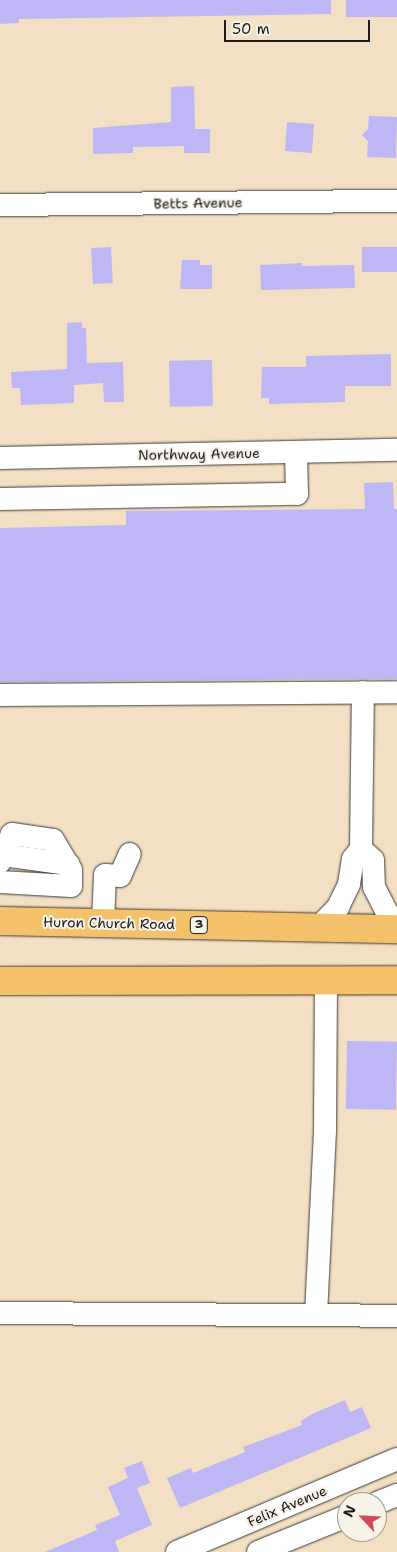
<!DOCTYPE html>
<html>
<head>
<meta charset="utf-8">
<style>
  body { margin:0 }
  #map { position:relative; width:397px; height:1552px; overflow:hidden; background:#f3dfc3; font-family:"Shantell Sans",sans-serif }
  div>[style] { position:absolute }
  .building>* { inset:0; background:#bfb6f6; transform-origin:0 0 }
  .roads { filter:drop-shadow(0 0 1px #3c3935) drop-shadow(0 0 1px #3c3935) }
  .minor>* { height:22px; margin:-11px; padding:0 11px; transform-origin:11px; border-radius:11px; background:#fff }
  .highway>* { height:28px; margin:-14px; padding:0 14px; transform-origin:14px; border-radius:14px; background:#f4c16b }
  span { translate:-50% -50%; white-space:nowrap; text-align:center; line-height:1.15; -webkit-text-stroke:4px #f7f3e8; paint-order:stroke }
  .shield-label span { padding:1px 4px; background:#f7f3e8; border:1px solid; border-radius:4px; -webkit-text-stroke-width:0 }
  .shield-label { font-size:12px; color:#1c1c1c; font-weight:700 }
  .street-label { font-size:14px; color:#1c1c1c }
  .north { position:absolute; left:337px; top:1492px; width:50px; height:50px; box-sizing:border-box; background:#f7f3e8; border:1px solid #9f9d96; border-radius:50%; rotate:295deg; font-size:14px; font-weight:700; line-height:20px; text-align:center; color:#1c1c1c }
  .north::after { content:''; display:block; margin:auto; width:18px; height:22px; background:#d1495b; clip-path:polygon(50% 0,100% 100%,50% 72%,0 100%) }
  .scale { position:absolute; left:224px; top:20px; width:146px; height:22px; box-sizing:border-box; border:2px solid #1c1c1c; border-top:0; padding-left:6px; font-size:15px; line-height:18px; white-space:nowrap; color:#1c1c1c; -webkit-text-stroke:4px #f7f3e8; paint-order:stroke }
</style>
</head>
<body>
<div id="map">
  <div class="building">
    <i style="clip-path:polygon(0 0,331px 0,331px 14px,19px 19px,19px 23px,0 24px)"></i>
    <i style="left:346px;top:0;width:51px;height:17px"></i>
    <i style="clip-path:polygon(194px 86px,195px 129px,210px 129px,210px 153px,184px 153px,184px 146px,133px 147px,133px 153px,93px 154px,93px 128px,171px 122px,171px 87px)"></i>
    <i style="clip-path:polygon(369px 116px,397px 117px,396px 158px,367px 157px,368px 141px,362px 135px,368px 129px)"></i>
    <i style="left:314px;top:124px;width:29px;height:27px;rotate:94deg"></i>
    <i style="left:111px;top:247px;width:36px;height:20px;rotate:87deg"></i>
    <i style="left:362px;top:247px;width:35px;height:25px"></i>
    <i style="clip-path:polygon(182px 260px,200px 260px,200px 265px,212px 265px,212px 289px,180px 289px)"></i>
    <i style="clip-path:polygon(302px 263px,302px 266px,354px 265px,355px 288px,261px 290px,260px 265px)"></i>
    <i style="clip-path:polygon(82px 322px,82px 328px,86px 328px,87px 363px,123px 362px,124px 402px,104px 402px,103px 383px,74px 385px,74px 403px,21px 405px,20px 388px,12px 388px,11px 372px,67px 369px,67px 323px)"></i>
    <i style="clip-path:polygon(391px 354px,391px 386px,345px 386px,345px 402px,269px 404px,269px 398px,261px 398px,262px 367px,306px 367px,306px 356px)"></i>
    <i style="left:212px;top:360px;width:46px;height:43px;rotate:89deg"></i>
    <i style="clip-path:polygon(393px 482px,394px 509px,397px 509px,397px 679px,0 682px,0 528px,126px 525px,126px 511px,365px 509px,364px 483px)"></i>
    <i style="left:347px;top:1041px;width:50px;height:68px;rotate:1deg"></i>
    <i style="clip-path:polygon(345px 1400px,350px 1412px,362px 1407px,371px 1428px,180px 1508px,167px 1478px,191px 1468px,193px 1473px,245px 1452px,243px 1447px,302px 1425px,301px 1421px,312px 1414px)"></i>
    <i style="clip-path:polygon(142px 1461px,150px 1483px,137px 1488px,152px 1525px,115px 1541px,119px 1552px,45px 1552px,97px 1530px,95px 1525px,120px 1515px,108px 1487px,128px 1478px,124px 1468px)"></i>
  </div>
  <div class="roads">
    <div class="minor">
      <i style="left:0;top:205px;width:397px;rotate:-0.6deg"></i>
      <i style="left:0;top:458px;width:397px;rotate:-1.2deg"></i>
      <i style="left:0;top:499px;width:297px;rotate:-1deg"></i>
      <i style="left:297px;top:494px;width:42px;rotate:-91.4deg"></i>
      <i style="left:0;top:695px;width:397px;rotate:-0.4deg"></i>
      <i style="left:361px;top:849px;width:16px;rotate:43deg"></i>
      <i style="left:373px;top:860px;width:27px;rotate:88deg"></i>
      <i style="left:374px;top:887px;width:30px;rotate:63deg"></i>
      <i style="left:388px;top:914px;width:11px;rotate:38deg"></i>
      <i style="left:3px;top:855px;width:66px;rotate:7.9deg"></i>
      <i style="left:0;top:862px;width:30px;rotate:-67deg"></i>
      <i style="left:12px;top:834px;width:41px;rotate:8.3deg"></i>
      <i style="left:53px;top:840px;width:35px;rotate:59deg"></i>
      <i style="left:71px;top:870px;width:16px;rotate:90deg"></i>
      <i style="left:71px;top:886px;width:71px;rotate:-176.8deg"></i>
      <i style="left:103px;top:923px;width:48px;rotate:-87.6deg"></i>
      <i style="left:105px;top:875px;width:15px;rotate:4deg"></i>
      <i style="left:120px;top:876px;width:24px;rotate:-66deg"></i>
      <i style="left:319px;top:927px;width:28px;rotate:-46deg"></i>
      <i style="left:338px;top:907px;width:25px;rotate:-64deg"></i>
      <i style="left:349px;top:884px;width:25px;rotate:-81deg"></i>
      <i style="left:353px;top:859px;width:13px;rotate:-51deg"></i>
      <i style="left:361px;top:849px;width:157px;rotate:-89.3deg"></i>
      <i style="left:0;top:1313px;width:397px;rotate:0.4deg"></i>
      <i style="left:316px;top:1315px;width:187px;rotate:-87.2deg"></i>
      <i style="left:325px;top:1128px;width:147px;rotate:-89.6deg"></i>
      <i style="left:377px;top:1503px;width:22px;rotate:-22deg"></i>
      <i style="left:177px;top:1552px;width:239px;rotate:-22.9deg"></i>
      <i style="left:258px;top:1552px;width:96px;rotate:-22deg"></i>
    </div>
    <div class="highway">
      <i style="left:0;top:921px;width:397px;rotate:1.2deg"></i>
      <i style="left:0;top:981px;width:397px;rotate:-0.1deg"></i>
    </div>
  </div>
  <div class="shield-label">
    <span style="left:199px;top:925px">3</span>
  </div>
  <div class="street-label">
    <span style="left:198px;top:203px;rotate:-1deg">Betts Avenue</span>
    <span style="left:199px;top:454px;rotate:-1deg">Northway Avenue</span>
    <span style="left:109px;top:923px;rotate:1deg">Huron Church Road</span>
    <span style="left:287px;top:1506px;rotate:-23deg">Felix Avenue</span>
  </div>
  <div class="north">N</div>
  <div class="scale">50 m</div>
</div>
</body>
</html>
